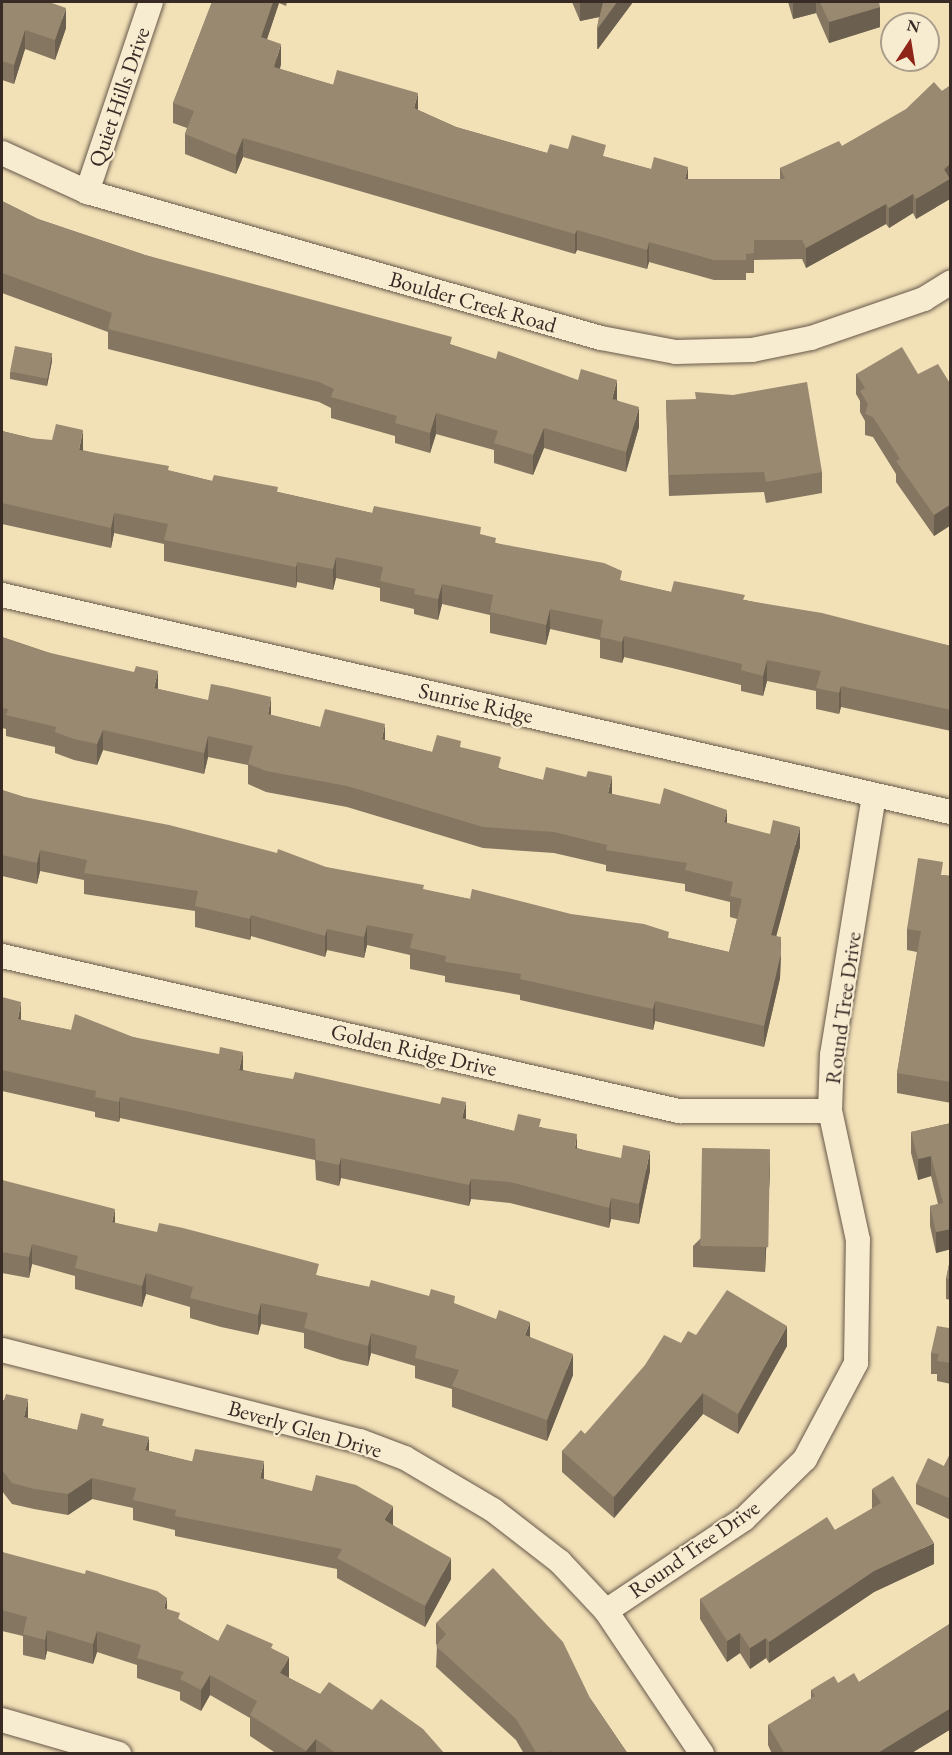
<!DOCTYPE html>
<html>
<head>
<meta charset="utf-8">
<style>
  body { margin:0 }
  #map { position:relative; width:952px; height:1755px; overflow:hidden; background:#f2e0b7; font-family:"EB Garamond",serif }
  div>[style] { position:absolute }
  .roads { filter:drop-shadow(0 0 2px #66584a) drop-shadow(0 0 2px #66584a) }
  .minor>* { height:24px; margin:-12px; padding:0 12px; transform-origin:12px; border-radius:12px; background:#f7ebd0 }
  .wall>* { inset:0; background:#847661 }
  .shaded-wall>* { inset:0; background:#6b604f }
  .building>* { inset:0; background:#998971; transform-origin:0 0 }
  span { translate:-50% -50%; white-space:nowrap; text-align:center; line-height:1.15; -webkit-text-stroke:4.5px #f7ebd0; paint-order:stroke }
  .street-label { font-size:22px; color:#382a25 }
  .frame { position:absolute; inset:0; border:3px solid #382a25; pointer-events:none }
  .north { position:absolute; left:880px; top:12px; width:60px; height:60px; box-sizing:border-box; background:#f7ebd0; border:2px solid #ab9e8c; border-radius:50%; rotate:12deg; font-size:16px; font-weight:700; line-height:24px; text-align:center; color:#382a25 }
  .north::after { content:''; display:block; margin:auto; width:21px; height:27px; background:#8f2418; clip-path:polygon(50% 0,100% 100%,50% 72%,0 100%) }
</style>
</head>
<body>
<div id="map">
  <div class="roads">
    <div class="minor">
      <i style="left:2px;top:153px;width:94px;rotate:24.6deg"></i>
      <i style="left:87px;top:192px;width:534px;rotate:15.86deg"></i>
      <i style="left:601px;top:338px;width:76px;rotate:10.6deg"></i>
      <i style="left:676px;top:352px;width:76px;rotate:-1.5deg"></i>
      <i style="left:752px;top:350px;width:60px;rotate:-11.5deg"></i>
      <i style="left:811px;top:338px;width:120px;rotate:-19deg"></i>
      <i style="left:924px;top:299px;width:31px;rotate:-32deg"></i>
      <i style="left:87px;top:192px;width:200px;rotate:-71.4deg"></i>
      <i style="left:2px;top:595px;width:973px;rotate:12.89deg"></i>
      <i style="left:2px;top:956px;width:695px;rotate:12.9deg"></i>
      <i style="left:679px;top:1111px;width:151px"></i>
      <i style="left:2px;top:1350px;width:369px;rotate:14.3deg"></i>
      <i style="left:360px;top:1441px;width:48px;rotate:20.7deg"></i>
      <i style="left:405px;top:1458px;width:102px;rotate:30.6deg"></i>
      <i style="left:493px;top:1510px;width:85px;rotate:37.8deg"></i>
      <i style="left:560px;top:1562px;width:67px;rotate:46.8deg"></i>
      <i style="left:606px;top:1611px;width:172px;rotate:56.1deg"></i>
      <i style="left:606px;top:1611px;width:166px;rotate:-33.7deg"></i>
      <i style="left:744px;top:1519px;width:86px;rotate:-44.5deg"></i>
      <i style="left:805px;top:1459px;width:109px;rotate:-62deg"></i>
      <i style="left:856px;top:1363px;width:123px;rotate:-89.1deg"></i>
      <i style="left:858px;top:1240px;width:132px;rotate:-102.2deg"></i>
      <i style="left:830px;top:1111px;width:56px;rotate:-88deg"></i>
      <i style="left:832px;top:1055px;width:263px;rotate:-80.8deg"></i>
      <i style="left:2px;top:1720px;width:122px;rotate:16.2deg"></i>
    </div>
  </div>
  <div class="wall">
    <i style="clip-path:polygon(2px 2px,55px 4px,66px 28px,55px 60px,25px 49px,14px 84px,2px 80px)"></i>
    <i style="clip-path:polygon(212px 2px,287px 2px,286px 6px,279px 3px,267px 39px,281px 64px,280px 69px,418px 110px,456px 127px,547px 153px,568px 149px,606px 157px,688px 179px,780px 179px,780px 168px,842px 146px,942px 91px,951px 85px,950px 199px,916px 219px,913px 213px,889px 228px,886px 224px,806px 268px,802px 259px,754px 260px,754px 273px,746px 273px,746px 280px,714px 280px,649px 262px,647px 269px,577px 250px,575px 254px,243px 157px,236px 174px,185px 154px,185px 134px,187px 128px,173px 123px,173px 103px)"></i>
    <i style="clip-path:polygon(572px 2px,633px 2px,598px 49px,597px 49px,597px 28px,599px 17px,580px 21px)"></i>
    <i style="clip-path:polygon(788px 2px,879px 2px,880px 27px,829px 43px,816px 13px,793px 19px)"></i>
    <i style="clip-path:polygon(2px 201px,38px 219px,145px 255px,452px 345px,617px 400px,639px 427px,626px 472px,544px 448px,533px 475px,494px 463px,494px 450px,436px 434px,430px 453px,395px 443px,395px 436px,331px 418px,331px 408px,319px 402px,108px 349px,108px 332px,2px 293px)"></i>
    <i style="clip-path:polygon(52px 361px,47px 386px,10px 379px,10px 372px)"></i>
    <i style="clip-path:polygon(856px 374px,918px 374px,951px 385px,951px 525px,934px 536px,896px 482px,896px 474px,873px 437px,865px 435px,865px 421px,860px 412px,860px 401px,856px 394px)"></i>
    <i style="clip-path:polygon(666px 400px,822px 472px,822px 493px,766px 503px,764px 492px,669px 496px)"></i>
    <i style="clip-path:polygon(2px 431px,212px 481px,278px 492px,372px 513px,481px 535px,496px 543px,622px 581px,671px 592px,745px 600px,951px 646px,951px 731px,841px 707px,839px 714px,816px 709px,816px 691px,767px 681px,763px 696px,741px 691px,741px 685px,672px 668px,624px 657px,622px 663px,600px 658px,600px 640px,550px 629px,546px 645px,490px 633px,490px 615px,442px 604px,438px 620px,414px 614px,414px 609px,380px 601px,380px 588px,336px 578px,333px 590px,297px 582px,296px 588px,164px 561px,164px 544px,114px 533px,111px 548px,2px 524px)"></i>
    <i style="clip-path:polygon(2px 637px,158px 689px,271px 715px,320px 727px,385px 740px,432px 752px,461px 748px,501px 769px,543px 780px,612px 794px,727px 823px,800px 847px,776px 936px,781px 958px,780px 978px,764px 1047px,655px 1021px,653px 1030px,520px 1000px,520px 995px,445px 982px,445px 976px,410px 969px,410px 955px,367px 945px,364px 958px,327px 950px,325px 957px,251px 936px,250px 940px,195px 927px,195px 911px,84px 894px,84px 880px,40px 871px,37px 884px,2px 876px,2px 790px,24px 797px,424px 890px,669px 938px,729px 952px,737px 919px,730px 917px,730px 902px,685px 891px,685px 884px,606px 871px,606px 865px,554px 853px,483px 848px,347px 807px,266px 792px,248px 784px,248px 765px,208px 757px,204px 774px,103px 750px,97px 765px,74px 760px,55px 753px,55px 747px,6px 736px,6px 729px,2px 728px)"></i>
    <i style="clip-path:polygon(943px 875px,951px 876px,951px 1103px,897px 1093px,897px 1073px,917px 952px,907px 950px,907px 929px)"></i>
    <i style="clip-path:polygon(2px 997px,21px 1020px,71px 1030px,133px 1037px,243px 1070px,466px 1119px,514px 1131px,541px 1127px,577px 1148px,650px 1171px,639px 1224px,611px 1219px,609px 1228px,510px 1203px,471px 1199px,469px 1206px,341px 1178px,339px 1186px,316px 1180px,315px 1160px,120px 1118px,119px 1122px,95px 1117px,95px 1112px,2px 1091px)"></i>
    <i style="clip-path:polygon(951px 1123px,951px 1249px,936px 1253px,930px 1226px,930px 1206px,938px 1204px,931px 1176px,918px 1180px,911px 1153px,911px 1132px)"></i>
    <i style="clip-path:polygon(770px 1169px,765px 1272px,693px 1267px,693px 1246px)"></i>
    <i style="clip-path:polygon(2px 1180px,115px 1223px,319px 1276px,369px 1287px,455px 1304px,530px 1337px,573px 1375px,547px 1441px,452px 1407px,452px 1389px,415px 1378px,415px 1366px,371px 1353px,368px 1366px,341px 1360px,304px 1348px,304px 1333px,261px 1324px,258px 1335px,221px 1327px,190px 1318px,190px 1307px,146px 1294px,142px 1307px,75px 1289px,75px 1276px,32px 1264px,29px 1278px,2px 1273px)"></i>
    <i style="clip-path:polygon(951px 1255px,951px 1300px,946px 1299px,946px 1279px)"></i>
    <i style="clip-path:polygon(951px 1323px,951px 1384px,937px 1381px,937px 1374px,931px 1374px,931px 1353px,949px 1328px)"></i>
    <i style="clip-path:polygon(696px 1335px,787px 1346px,738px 1434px,703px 1414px,614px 1518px,562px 1472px,562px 1451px,585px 1434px,681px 1343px)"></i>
    <i style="clip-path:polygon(2px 1400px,28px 1418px,77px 1430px,104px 1426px,149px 1451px,264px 1479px,393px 1525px,451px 1579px,425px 1627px,337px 1578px,337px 1569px,175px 1536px,175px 1530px,133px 1520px,133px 1508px,92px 1499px,68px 1515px,34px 1509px,12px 1504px,2px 1491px)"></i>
    <i style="clip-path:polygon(951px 1452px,951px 1520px,916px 1504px,916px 1484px,944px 1466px)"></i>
    <i style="clip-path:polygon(872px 1489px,934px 1564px,874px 1592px,769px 1663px,766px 1658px,750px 1669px,740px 1653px,727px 1662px,700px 1619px,700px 1599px,835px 1530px,872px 1509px)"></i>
    <i style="clip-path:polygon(2px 1552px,167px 1609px,180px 1620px,218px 1641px,273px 1649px,289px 1678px,320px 1694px,372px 1710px,445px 1754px,277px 1754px,250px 1736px,250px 1718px,210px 1695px,201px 1711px,180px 1700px,180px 1692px,137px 1678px,137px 1665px,97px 1652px,93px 1664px,47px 1651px,45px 1660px,23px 1655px,23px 1636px,2px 1631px)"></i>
    <i style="clip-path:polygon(436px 1623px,590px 1698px,628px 1754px,524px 1754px,516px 1740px,436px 1667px,437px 1645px,436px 1644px)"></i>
    <i style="clip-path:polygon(951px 1623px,951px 1729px,910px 1754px,772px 1754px,768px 1745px,768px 1725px,811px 1699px,811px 1690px,838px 1683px,859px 1682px)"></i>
  </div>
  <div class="shaded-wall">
    <i style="clip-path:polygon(273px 2px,279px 2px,279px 3px,261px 57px,261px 37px)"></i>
    <i style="clip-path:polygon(580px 2px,604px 2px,604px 16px,580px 21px)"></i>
    <i style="clip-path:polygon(617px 2px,633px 2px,598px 49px,598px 28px)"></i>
    <i style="clip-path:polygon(793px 2px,816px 2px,816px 13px,793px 19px)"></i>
    <i style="clip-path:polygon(880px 7px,880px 27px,829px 43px,829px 22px)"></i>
    <i style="clip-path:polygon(66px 8px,66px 28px,55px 60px,55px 40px)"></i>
    <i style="clip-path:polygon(25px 30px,25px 49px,14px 84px,14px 65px)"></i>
    <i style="clip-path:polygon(281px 44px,281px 64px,274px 87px,274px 67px)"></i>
    <i style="clip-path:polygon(418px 93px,418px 112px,414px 108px)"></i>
    <i style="clip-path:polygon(243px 138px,243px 157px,236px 174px,236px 155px)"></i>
    <i style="clip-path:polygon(951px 163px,950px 199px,916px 219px,916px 199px)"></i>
    <i style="clip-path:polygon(688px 167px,688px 187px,685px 179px)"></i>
    <i style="clip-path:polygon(913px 194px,913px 213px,889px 228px,889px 208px)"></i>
    <i style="clip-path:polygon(886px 204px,886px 224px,806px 268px,806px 248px)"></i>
    <i style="clip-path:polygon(577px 230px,577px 250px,575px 254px,575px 234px)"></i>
    <i style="clip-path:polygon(649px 242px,649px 262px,647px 269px,647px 250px)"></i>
    <i style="clip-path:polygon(52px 353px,52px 361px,47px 386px,47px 379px)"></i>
    <i style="clip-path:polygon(617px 380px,617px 400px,612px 399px)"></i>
    <i style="clip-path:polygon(639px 407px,639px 427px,626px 472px,626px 452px)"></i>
    <i style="clip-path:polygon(436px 413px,436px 434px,430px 453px,430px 433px)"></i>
    <i style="clip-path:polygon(544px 428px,544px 448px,533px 475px,533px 455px)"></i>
    <i style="clip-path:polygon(83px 430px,83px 451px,79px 450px)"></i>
    <i style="clip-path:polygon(951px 504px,951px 525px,934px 536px,934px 515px)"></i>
    <i style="clip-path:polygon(114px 513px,114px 533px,111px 548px,111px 528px)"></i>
    <i style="clip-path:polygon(336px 557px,336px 578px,333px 590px,333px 569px)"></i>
    <i style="clip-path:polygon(297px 562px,297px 582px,296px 588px,296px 567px)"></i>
    <i style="clip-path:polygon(442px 584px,442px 604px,438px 620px,438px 599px)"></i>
    <i style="clip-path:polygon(550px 609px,550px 629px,546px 645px,546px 625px)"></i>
    <i style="clip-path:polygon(624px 636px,624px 657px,622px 663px,622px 642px)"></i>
    <i style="clip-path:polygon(767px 660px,767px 681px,763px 696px,763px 676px)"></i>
    <i style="clip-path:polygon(158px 671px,158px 692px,154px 688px)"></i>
    <i style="clip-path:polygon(841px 686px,841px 707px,839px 714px,839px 693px)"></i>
    <i style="clip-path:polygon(271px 697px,271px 718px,268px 714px)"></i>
    <i style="clip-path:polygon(385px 724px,385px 744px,382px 739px)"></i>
    <i style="clip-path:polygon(103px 730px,103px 750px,97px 765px,97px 744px)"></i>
    <i style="clip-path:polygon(208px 736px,208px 757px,204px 774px,204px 753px)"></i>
    <i style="clip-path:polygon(612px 776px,612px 797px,608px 793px)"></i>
    <i style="clip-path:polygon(727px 810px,727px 830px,724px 822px)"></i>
    <i style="clip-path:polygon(800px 827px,800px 847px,771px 956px,771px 935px)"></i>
    <i style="clip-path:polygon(40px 850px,40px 871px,37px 884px,37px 863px)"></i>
    <i style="clip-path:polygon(251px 915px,251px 936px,250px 940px,250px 919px)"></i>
    <i style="clip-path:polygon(367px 925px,367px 945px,364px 958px,364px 937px)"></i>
    <i style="clip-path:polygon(327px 929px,327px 950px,325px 957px,325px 936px)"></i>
    <i style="clip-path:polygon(781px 937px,780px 978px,764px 1047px,764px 1026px)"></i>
    <i style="clip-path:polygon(655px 1001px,655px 1021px,653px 1030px,653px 1009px)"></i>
    <i style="clip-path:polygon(21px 1002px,21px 1023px,18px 1019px)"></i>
    <i style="clip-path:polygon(243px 1052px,243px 1073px,239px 1070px)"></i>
    <i style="clip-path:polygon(120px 1097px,120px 1118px,119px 1122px,119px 1102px)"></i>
    <i style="clip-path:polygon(466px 1102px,466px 1123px,462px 1118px)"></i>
    <i style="clip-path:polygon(577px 1134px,577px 1155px,575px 1148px)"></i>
    <i style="clip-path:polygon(770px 1149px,770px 1169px,765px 1272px,765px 1251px)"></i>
    <i style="clip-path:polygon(650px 1151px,650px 1171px,639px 1224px,639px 1204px)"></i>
    <i style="clip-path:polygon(931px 1156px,931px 1176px,918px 1180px,918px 1159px)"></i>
    <i style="clip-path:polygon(341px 1158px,341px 1178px,339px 1186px,339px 1165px)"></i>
    <i style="clip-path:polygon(471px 1179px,471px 1199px,469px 1206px,469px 1185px)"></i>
    <i style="clip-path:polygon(611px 1198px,611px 1219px,609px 1228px,609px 1208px)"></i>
    <i style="clip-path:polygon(115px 1209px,115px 1230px,112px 1222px)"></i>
    <i style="clip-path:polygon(951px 1229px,951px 1249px,936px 1253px,936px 1232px)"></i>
    <i style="clip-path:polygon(32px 1244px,32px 1264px,29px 1278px,29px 1257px)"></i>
    <i style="clip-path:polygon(146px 1273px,146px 1294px,142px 1307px,142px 1286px)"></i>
    <i style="clip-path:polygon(261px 1303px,261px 1324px,258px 1335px,258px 1315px)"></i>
    <i style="clip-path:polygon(530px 1322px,530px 1343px,525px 1335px)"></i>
    <i style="clip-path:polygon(787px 1326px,787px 1346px,738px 1434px,738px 1414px)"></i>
    <i style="clip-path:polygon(371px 1333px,371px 1353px,368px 1366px,368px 1346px)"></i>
    <i style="clip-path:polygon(573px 1354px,573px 1375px,547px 1441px,547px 1420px)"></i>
    <i style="clip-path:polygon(703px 1393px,703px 1414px,614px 1518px,614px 1497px)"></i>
    <i style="clip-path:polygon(28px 1399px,28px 1420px,24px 1417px)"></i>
    <i style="clip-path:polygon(149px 1437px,149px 1458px,145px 1450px)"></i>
    <i style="clip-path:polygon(264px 1461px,264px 1481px,260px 1478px)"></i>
    <i style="clip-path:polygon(92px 1478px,92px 1499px,68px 1515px,68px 1494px)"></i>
    <i style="clip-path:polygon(393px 1506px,393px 1526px,384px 1520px)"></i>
    <i style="clip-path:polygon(934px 1543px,934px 1564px,874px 1592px,769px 1663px,769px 1642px,874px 1571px)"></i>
    <i style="clip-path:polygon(451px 1558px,451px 1579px,425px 1627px,425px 1606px)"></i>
    <i style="clip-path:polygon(167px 1598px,167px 1619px,164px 1608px)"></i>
    <i style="clip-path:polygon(47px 1630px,47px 1651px,45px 1660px,45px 1640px)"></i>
    <i style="clip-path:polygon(97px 1631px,97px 1652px,93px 1664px,93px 1644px)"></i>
    <i style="clip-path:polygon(740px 1633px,740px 1653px,727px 1662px,727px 1641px)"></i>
    <i style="clip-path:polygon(766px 1638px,766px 1658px,750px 1669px,750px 1648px)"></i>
    <i style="clip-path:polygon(289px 1657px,289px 1678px,280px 1673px)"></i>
    <i style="clip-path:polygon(210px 1675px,210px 1695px,201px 1711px,201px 1690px)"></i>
    <i style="clip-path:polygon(951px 1708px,951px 1729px,910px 1754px,876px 1754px)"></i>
    <i style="clip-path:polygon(316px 1739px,316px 1754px,306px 1754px,306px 1751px)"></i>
  </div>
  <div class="building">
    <i style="clip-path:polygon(2px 2px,49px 2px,66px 8px,55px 40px,25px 30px,14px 65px,2px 61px)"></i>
    <i style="clip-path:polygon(212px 2px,273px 2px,261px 37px,281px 44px,274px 67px,333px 85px,337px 70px,418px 93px,414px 108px,456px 127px,547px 153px,550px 144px,568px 149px,572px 135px,606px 145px,603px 156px,651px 169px,654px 157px,688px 167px,685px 179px,785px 179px,780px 168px,839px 141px,842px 146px,906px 109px,934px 82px,942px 91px,951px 85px,951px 163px,944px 169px,950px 179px,916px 199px,913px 194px,889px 208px,886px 204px,806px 248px,802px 240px,754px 240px,754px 253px,746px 254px,746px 260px,714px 260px,649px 242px,647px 250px,577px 230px,575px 234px,243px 138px,236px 155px,185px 134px,194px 111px,173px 103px)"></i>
    <i style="clip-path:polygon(603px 2px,617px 2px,598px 28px,597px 28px)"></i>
    <i style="clip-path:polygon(820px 2px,879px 2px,880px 7px,829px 22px)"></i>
    <i style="clip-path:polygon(2px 201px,38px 219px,145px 255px,452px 337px,450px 344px,496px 359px,498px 351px,578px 380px,581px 369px,617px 380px,612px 399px,639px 407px,626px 452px,544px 428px,533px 455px,494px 443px,498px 431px,436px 413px,430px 433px,395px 423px,397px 416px,331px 397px,334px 389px,319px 382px,108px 329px,112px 313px,2px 273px)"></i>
    <i style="left:15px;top:346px;width:38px;height:26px;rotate:11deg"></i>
    <i style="clip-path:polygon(902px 347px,918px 374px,938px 364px,951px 385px,951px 395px,950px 396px,951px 397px,951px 504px,934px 515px,896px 461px,900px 459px,873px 417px,865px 414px,868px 404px,860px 391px,865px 388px,856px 374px)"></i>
    <i style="clip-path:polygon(807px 382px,822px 472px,766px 482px,764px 472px,669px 475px,666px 400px,696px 399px,695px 392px,733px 395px)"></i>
    <i style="clip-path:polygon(56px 424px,83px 430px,79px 450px,169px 466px,168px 470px,212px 481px,214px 475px,278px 487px,277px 492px,372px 513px,374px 506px,481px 527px,480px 534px,496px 538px,495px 543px,604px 563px,622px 571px,620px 580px,671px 592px,674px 581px,720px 590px,745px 595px,743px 600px,822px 613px,951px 646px,951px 710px,841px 686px,839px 693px,816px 688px,821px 671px,767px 660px,763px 676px,741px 670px,742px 664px,672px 647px,624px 636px,622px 642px,600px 637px,603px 620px,550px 609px,546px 625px,490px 612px,493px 595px,442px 584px,438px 599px,414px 594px,415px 589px,380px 581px,383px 567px,336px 557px,333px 569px,297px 562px,296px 567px,164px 540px,168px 524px,114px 513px,111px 528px,2px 503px,2px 431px,29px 438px,52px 440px)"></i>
    <i style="clip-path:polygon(2px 637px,46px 652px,134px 672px,136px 666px,158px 671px,154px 688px,208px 700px,211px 684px,227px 687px,271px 697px,268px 714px,320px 727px,325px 709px,385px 724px,382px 739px,432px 752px,437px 735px,461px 741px,460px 747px,501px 757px,498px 769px,543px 780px,546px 767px,586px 777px,588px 771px,612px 776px,608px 793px,660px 804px,664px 788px,727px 810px,724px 822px,770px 834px,773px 820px,800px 827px,771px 935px,781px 937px,780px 958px,764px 1026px,655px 1001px,653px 1009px,520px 979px,521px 974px,445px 962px,446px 956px,410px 948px,413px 934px,367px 925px,364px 937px,327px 929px,325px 936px,251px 915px,250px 919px,195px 906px,198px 891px,84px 873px,87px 860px,40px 850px,37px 863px,2px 855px,2px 790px,24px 797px,169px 825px,277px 853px,278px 849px,326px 867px,424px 885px,423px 889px,470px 899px,472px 889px,571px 914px,644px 924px,669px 932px,668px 938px,729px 952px,742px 899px,730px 896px,733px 882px,685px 870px,687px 863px,606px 850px,607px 845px,554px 832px,483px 827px,347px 786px,266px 771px,248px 764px,253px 746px,208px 736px,204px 753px,103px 730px,97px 744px,74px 739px,55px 732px,56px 727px,6px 715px,8px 709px,2px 708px)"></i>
    <i style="clip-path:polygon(918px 858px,943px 862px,941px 875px,951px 876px,951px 964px,949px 978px,951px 979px,951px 1082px,897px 1073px,921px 931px,907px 929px)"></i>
    <i style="clip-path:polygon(2px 997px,21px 1002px,18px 1019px,71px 1030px,75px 1014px,133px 1037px,219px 1054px,220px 1047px,243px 1052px,239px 1070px,293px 1079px,295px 1072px,440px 1104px,442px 1097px,466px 1102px,462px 1118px,514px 1131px,518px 1114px,541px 1119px,539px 1127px,577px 1134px,575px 1148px,621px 1158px,623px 1145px,650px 1151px,639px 1204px,611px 1198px,609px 1208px,510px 1182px,471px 1179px,469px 1185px,341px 1158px,339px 1165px,316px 1160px,315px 1139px,120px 1097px,119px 1102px,95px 1097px,96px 1091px,2px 1070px)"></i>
    <i style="clip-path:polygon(951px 1123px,951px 1229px,936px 1232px,930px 1206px,943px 1203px,931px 1156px,918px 1159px,911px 1132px)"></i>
    <i style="left:702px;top:1148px;width:68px;height:98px;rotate:1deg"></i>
    <i style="clip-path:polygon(2px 1180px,115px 1209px,112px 1222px,157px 1232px,159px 1223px,183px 1228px,319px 1264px,316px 1275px,369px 1287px,371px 1280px,429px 1296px,431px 1289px,455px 1296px,454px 1303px,496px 1319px,499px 1310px,530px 1322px,525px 1335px,573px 1354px,547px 1420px,452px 1386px,459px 1370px,415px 1358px,417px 1346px,371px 1333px,368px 1346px,341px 1339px,304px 1328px,308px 1313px,261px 1303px,258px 1315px,221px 1306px,190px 1298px,193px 1287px,146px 1273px,142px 1286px,75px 1268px,78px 1256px,32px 1244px,29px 1257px,2px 1252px)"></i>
    <i style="clip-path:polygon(951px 1255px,951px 1279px,946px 1279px)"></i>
    <i style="clip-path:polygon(727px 1290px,787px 1326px,738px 1414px,703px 1393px,614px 1497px,562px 1451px,581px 1430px,585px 1434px,645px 1365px,664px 1335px,681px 1343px,688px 1331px,696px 1335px)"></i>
    <i style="clip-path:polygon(951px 1323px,951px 1363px,937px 1361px,939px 1354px,931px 1353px,937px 1326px,949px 1328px)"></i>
    <i style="clip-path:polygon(6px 1394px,28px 1399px,24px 1417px,77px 1430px,81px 1413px,104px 1419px,102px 1426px,149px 1437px,145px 1450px,192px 1462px,195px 1449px,264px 1461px,260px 1478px,312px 1491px,316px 1475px,356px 1485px,393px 1506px,384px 1520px,451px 1558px,425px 1606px,337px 1558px,342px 1549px,175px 1516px,176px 1510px,133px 1500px,136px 1488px,92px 1478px,68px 1494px,34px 1489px,12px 1483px,2px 1470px,2px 1400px,4px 1400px)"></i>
    <i style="clip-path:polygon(951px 1452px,951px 1499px,916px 1484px,928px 1458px,944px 1466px)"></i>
    <i style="clip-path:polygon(893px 1476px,934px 1543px,874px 1571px,769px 1642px,766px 1638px,750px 1648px,740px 1633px,727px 1641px,700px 1599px,827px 1517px,835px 1530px,881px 1503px,872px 1489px)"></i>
    <i style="clip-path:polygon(2px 1552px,85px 1574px,86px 1570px,157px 1591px,167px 1598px,164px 1608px,180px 1613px,178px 1619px,218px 1641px,227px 1624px,273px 1644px,271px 1648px,289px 1657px,280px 1673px,320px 1694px,329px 1682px,372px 1710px,381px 1699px,423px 1729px,445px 1754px,337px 1754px,316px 1739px,306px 1751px,250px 1715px,257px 1701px,210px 1675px,201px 1690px,180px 1679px,184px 1672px,137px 1658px,141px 1645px,97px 1631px,93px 1644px,47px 1630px,45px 1640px,23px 1634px,27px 1617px,2px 1610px)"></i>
    <i style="clip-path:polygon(493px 1568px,563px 1642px,590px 1698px,628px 1754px,553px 1754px,551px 1751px,547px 1754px,537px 1754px,516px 1719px,436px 1646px,446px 1634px,436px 1623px)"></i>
    <i style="clip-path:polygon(951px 1623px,951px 1708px,876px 1754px,785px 1754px,768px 1725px,815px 1696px,811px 1690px,834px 1676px,838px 1683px,854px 1673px,859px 1682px)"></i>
  </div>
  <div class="street-label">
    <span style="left:119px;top:97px;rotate:-71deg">Quiet Hills Drive</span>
    <span style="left:473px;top:302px;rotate:16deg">Boulder Creek Road</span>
    <span style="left:476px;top:703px;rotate:13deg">Sunrise Ridge</span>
    <span style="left:843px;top:1008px;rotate:-82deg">Round Tree Drive</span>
    <span style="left:414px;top:1050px;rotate:13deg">Golden Ridge Drive</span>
    <span style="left:305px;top:1429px;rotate:16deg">Beverly Glen Drive</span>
    <span style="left:694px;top:1549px;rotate:-35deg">Round Tree Drive</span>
  </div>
  <div class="frame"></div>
  <div class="north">N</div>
</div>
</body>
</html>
